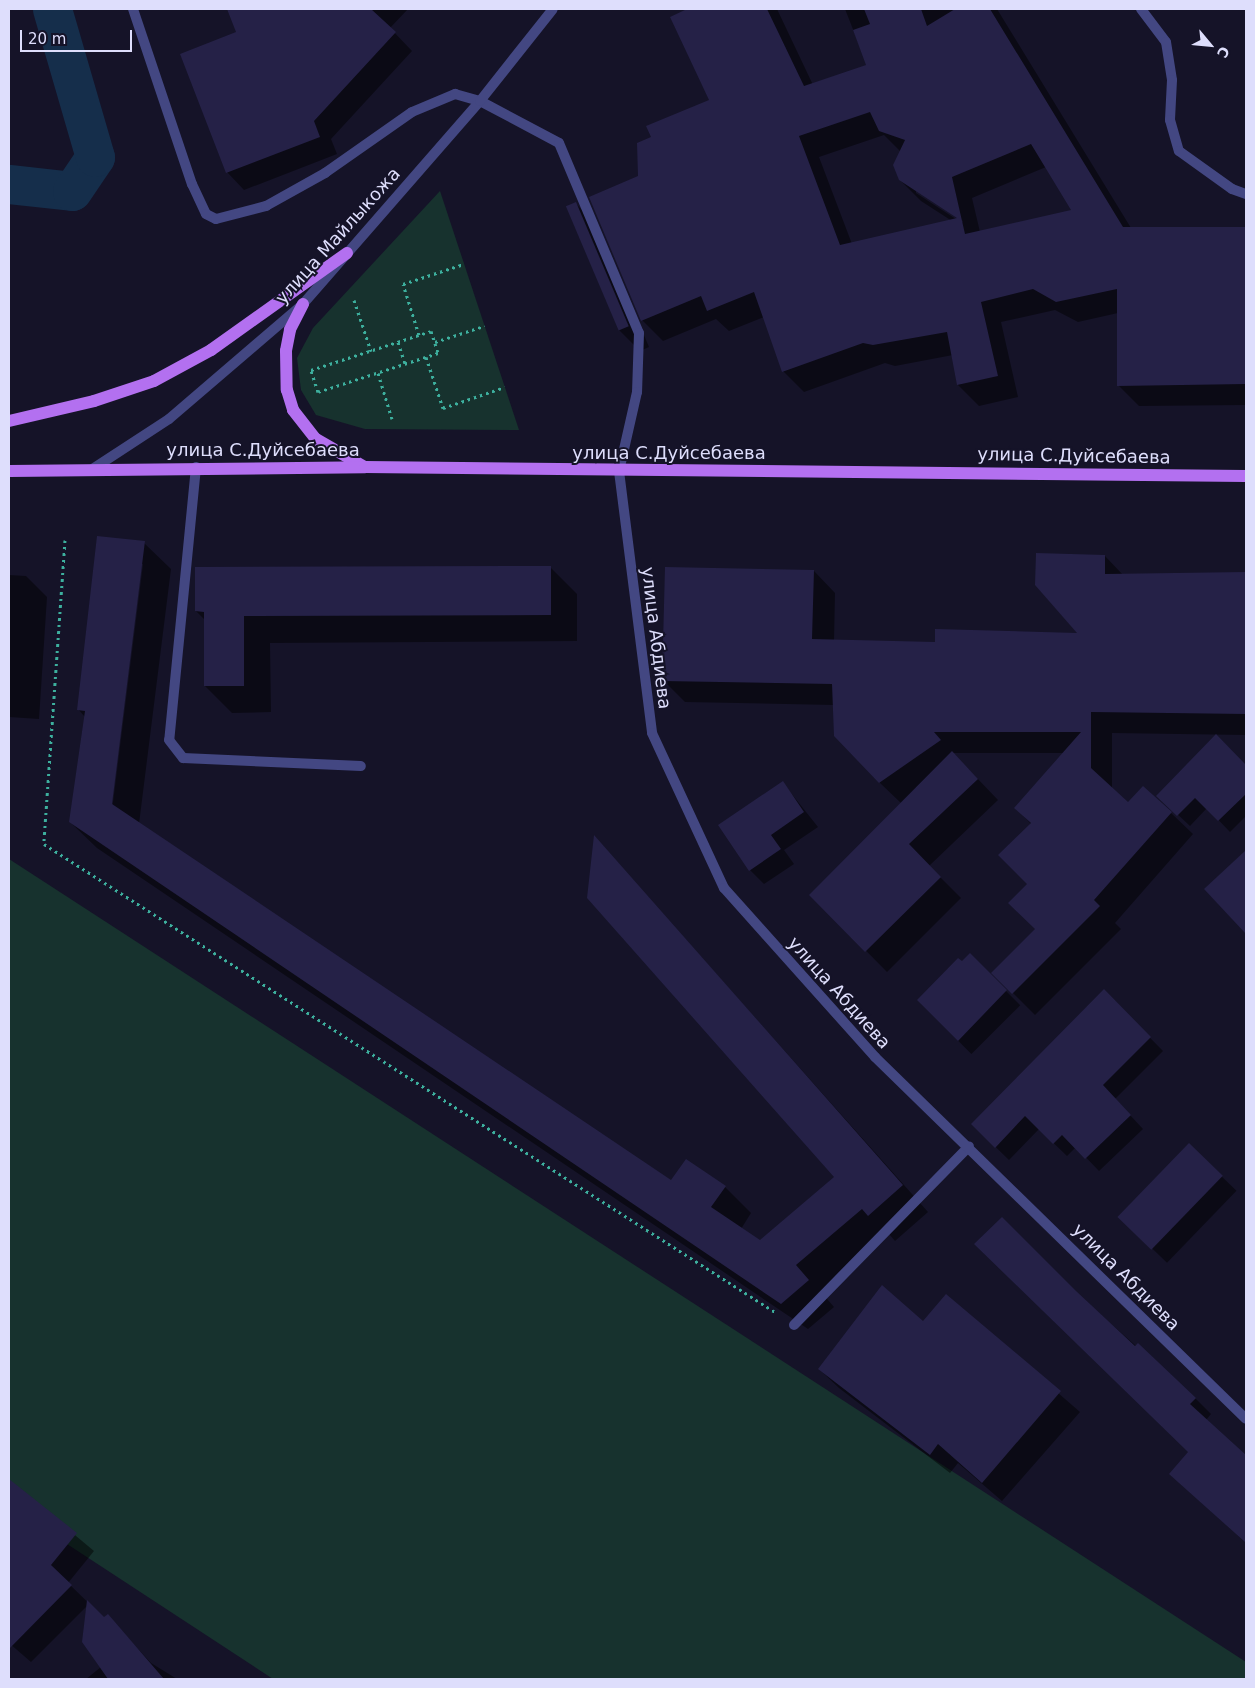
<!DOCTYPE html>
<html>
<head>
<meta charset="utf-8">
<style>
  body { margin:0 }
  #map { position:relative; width:1255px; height:1688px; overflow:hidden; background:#151328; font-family:"DejaVu Sans",sans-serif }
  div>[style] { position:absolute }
  .green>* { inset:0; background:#17322e }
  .shadow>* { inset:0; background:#0007; transform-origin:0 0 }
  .canal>* { height:39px; margin:-19.5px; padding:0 19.5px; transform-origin:19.5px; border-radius:19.5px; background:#152e4b }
  .building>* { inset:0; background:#252147; transform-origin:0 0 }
  .path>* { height:3px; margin-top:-1.5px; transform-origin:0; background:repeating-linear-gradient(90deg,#3db09e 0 2.5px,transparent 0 6.5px) }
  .service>* { height:10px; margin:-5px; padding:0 5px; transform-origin:5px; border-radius:5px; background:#434782 }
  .minor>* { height:10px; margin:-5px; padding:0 5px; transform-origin:5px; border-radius:5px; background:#434782 }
  .tertiary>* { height:10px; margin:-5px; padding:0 5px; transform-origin:5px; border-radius:5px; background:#434782 }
  .primary>* { height:12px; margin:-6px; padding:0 6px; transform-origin:6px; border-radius:6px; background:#b370f0 }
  span { translate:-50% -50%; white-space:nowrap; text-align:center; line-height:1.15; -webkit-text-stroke:4px #151328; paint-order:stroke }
  .street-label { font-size:18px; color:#dedefc }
  .frame { position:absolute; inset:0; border:10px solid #dedefc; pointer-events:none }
  .north { position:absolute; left:1185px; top:20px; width:50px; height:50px; -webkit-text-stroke:4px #151328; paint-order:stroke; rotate:118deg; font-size:14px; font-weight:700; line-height:20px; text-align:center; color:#dedefc }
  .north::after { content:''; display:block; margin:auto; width:18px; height:22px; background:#dedefc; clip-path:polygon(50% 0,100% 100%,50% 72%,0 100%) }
  .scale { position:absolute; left:20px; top:30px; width:112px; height:22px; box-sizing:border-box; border:2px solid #dedefc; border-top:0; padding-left:6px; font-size:15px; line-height:18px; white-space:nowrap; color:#dedefc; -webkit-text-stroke:4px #151328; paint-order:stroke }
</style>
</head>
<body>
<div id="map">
  <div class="green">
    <i style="clip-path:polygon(440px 191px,519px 430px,365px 429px,316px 415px,301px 390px,297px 358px,313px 328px)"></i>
    <i style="clip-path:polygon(9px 859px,1246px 1662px,1246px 1679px,273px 1679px,9px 1506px)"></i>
  </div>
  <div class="shadow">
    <i style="clip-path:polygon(229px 9px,408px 9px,390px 28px,412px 51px,331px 139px,337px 154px,244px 190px,227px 172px,237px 33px)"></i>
    <i style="clip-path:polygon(evenodd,690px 9px,777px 9px,813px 85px,867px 65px,845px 9px,997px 9px,1131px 228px,1246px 227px,1246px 405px,1139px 406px,1118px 385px,1118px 313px,1078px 322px,1055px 310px,1001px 322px,1018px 397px,979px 406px,958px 385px,953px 355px,895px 366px,885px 363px,804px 392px,783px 371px,764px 317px,729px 331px,716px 319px,663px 341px,642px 320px,639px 177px,653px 138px,710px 101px,671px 17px,690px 9px,884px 135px,901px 152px,900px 180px,921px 201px,952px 221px,852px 244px,819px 157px,884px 135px,690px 9px,1046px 167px,1073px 211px,980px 232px,972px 198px,1046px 167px,690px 9px,916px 190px,963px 221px,962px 223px,916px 193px,916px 190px)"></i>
    <i style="clip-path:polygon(576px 204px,597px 225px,649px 347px,640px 351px,619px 330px)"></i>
    <i style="clip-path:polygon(evenodd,144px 543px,171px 569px,139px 824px,671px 1182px,725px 1187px,751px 1213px,741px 1229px,760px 1242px,836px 1177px,595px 838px,928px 1212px,895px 1241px,889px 1234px,821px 1292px,834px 1307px,808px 1329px,97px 848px,70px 822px,85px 717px,78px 709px,144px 543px,141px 564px,143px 564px,112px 810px,110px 810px,141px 564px)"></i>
    <i style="clip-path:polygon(1105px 556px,1123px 575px,1246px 573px,1246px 735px,1112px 733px,1112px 789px,1129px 804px,1171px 813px,1193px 834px,1115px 923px,1121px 929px,1035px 1015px,993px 973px,1036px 929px,1029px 884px,1031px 824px,1016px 808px,1064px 753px,953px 753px,998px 800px,929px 866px,961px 898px,887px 972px,811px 895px,902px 804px,879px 782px,834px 705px,685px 702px,663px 680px,814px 571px,835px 593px,834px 641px,936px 643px,1080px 635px)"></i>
    <i style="clip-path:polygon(550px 567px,577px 594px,577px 641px,270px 643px,271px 712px,232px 713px,205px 686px,205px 620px,196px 611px)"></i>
    <i style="clip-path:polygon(9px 575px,26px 576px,47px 597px,39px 719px,9px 717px)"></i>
    <i style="clip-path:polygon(1228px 747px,1246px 767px,1246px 816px,1230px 832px,1207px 808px,1190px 826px,1158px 796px)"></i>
    <i style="clip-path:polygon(783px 783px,818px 827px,784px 850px,794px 864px,764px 884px,750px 870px)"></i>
    <i style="clip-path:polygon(1246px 852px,1246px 932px,1206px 890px)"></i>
    <i style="left:970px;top:955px;width:71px;height:69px;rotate:45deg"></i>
    <i style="clip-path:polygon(1104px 991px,1163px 1051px,1115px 1099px,1143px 1129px,1099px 1171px,1076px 1147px,1067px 1156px,1039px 1129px,1009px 1160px,972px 1124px)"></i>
    <i style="left:1189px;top:1145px;width:66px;height:100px;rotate:44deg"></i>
    <i style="clip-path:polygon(1075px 1292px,1195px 1398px,1211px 1414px,1206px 1420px,1246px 1456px,1246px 1543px,1170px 1474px,1190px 1453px)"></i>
    <i style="clip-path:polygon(946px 1296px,1080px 1412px,1002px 1501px,958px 1463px,950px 1473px,839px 1388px,819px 1369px,923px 1323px)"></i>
    <i style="clip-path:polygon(9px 1480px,94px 1551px,68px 1583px,104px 1618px,107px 1615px,151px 1663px,177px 1679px,86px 1679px,101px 1667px,88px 1605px,31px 1662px,9px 1643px)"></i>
  </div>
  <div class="canal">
    <i style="left:9px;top:184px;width:63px;rotate:6.3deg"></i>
    <i style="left:72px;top:191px;width:41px;rotate:-55.9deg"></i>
    <i style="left:95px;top:157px;width:154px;rotate:-106.2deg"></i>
  </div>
  <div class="building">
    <i style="clip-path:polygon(227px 9px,371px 9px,396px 32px,314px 121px,320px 137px,226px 173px,180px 54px,236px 32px)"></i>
    <i style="clip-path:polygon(evenodd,687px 9px,767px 9px,804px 86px,866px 65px,853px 30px,870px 24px,864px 9px,921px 9px,927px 26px,955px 9px,990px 9px,1123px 227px,1246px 227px,1246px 384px,1117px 386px,1117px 289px,1056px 302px,1033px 289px,981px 302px,998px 376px,957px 385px,947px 332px,873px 345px,863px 343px,782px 372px,754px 292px,707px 311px,701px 296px,641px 321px,589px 197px,638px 176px,637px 143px,651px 137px,646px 126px,709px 100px,670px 17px,687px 9px,870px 112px,879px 131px,905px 140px,893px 165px,899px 180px,957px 218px,840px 245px,799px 136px,870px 112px,687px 9px,1031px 144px,1071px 210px,965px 234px,952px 177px,1031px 144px)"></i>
    <i style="left:576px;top:202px;width:135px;height:11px;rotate:67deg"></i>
    <i style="clip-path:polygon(97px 536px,145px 541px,112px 804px,671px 1180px,686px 1159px,726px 1186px,711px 1207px,760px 1240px,834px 1177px,587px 898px,594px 835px,903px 1185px,868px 1216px,862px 1209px,796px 1265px,809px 1280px,781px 1304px,69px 822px,85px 711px,77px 710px)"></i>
    <i style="clip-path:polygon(1036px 553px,1105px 555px,1105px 574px,1246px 572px,1246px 714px,1091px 712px,1091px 768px,1128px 802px,1143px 786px,1172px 812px,1094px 900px,1100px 906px,1012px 994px,991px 973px,1035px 929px,1008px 903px,1027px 884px,998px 855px,1031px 823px,1014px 808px,1081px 732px,934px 732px,941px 740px,879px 783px,834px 736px,832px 684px,662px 681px,665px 567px,814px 570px,812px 639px,935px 642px,935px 629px,1077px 633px,1035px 585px)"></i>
    <i style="clip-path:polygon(551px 566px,551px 615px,244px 616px,244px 686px,204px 686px,204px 612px,195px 611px,195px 567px)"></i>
    <i style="clip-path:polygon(1216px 734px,1246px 765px,1246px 794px,1218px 821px,1195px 798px,1177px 816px,1156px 796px)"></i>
    <i style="clip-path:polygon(952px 751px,978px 779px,909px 844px,941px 877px,865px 952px,809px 895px)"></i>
    <i style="clip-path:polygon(783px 781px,804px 812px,771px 835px,781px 849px,749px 871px,718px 825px)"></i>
    <i style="clip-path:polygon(1246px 850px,1246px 934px,1204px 889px)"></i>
    <i style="clip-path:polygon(970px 953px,1007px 990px,958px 1041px,917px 1000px,958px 958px,962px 961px)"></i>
    <i style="clip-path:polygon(1104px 989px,1151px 1037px,1103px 1085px,1131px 1115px,1085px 1159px,1062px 1135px,1053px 1144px,1025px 1116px,995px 1148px,971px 1124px)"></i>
    <i style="left:1189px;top:1143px;width:47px;height:103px;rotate:44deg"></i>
    <i style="clip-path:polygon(1002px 1217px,1076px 1291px,1135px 1346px,1138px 1343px,1196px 1398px,1190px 1404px,1246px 1455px,1246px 1543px,1169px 1474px,1188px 1452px,974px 1244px)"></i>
    <i style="clip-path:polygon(882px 1285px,923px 1321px,946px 1294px,1061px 1391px,982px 1483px,938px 1444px,930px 1455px,818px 1369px)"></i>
    <i style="clip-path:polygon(9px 1479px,77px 1533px,51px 1565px,72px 1585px,9px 1649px)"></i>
    <i style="clip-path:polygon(87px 1600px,104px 1617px,108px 1614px,164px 1679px,108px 1679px,82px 1642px)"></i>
  </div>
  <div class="path">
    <i style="left:354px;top:300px;width:54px;rotate:71.6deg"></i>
    <i style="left:431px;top:331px;width:23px;rotate:72deg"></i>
    <i style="left:438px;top:353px;width:126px;rotate:162deg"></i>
    <i style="left:318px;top:392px;width:23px;rotate:-108deg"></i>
    <i style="left:311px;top:370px;width:126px;rotate:-18deg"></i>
    <i style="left:419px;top:335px;width:53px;rotate:-107.4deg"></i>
    <i style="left:403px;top:284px;width:64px;rotate:-18.2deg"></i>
    <i style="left:398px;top:342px;width:23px;rotate:72deg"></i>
    <i style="left:435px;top:342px;width:52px;rotate:-18.1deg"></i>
    <i style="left:426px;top:357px;width:54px;rotate:71.6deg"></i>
    <i style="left:443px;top:408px;width:65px;rotate:-18.7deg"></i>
    <i style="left:378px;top:373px;width:48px;rotate:73.1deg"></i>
    <i style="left:65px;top:540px;width:305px;rotate:94deg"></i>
    <i style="left:44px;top:844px;width:868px;rotate:32.63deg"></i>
  </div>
  <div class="service">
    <i style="left:1141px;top:9px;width:41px;rotate:52.9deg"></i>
    <i style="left:1166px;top:42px;width:38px;rotate:81deg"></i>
    <i style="left:1172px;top:80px;width:40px;rotate:92.9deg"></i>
    <i style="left:1170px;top:120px;width:32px;rotate:74deg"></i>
    <i style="left:1179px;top:151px;width:65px;rotate:35.6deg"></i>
    <i style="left:1232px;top:189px;width:15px;rotate:20deg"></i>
    <i style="left:480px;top:101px;width:89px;rotate:28deg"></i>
    <i style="left:559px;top:143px;width:206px;rotate:67.2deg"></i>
    <i style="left:639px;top:333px;width:59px;rotate:91.9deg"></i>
    <i style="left:637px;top:392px;width:81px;rotate:102.8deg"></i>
    <i style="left:196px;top:467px;width:274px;rotate:95.6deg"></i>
    <i style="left:169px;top:740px;width:23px;rotate:52deg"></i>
    <i style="left:183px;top:758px;width:178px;rotate:2.6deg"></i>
    <i style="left:794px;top:1325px;width:250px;rotate:-45.6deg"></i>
  </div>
  <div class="minor">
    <i style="left:133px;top:9px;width:185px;rotate:71.4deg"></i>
    <i style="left:192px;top:184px;width:33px;rotate:65deg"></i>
    <i style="left:206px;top:214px;width:11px;rotate:27deg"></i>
    <i style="left:216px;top:219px;width:52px;rotate:-14.6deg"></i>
    <i style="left:266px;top:206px;width:68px;rotate:-29.2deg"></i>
    <i style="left:325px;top:173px;width:106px;rotate:-35deg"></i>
    <i style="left:412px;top:112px;width:47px;rotate:-22.7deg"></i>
    <i style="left:455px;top:94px;width:26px;rotate:16deg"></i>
    <i style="left:619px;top:471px;width:264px;rotate:82.8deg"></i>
    <i style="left:652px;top:733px;width:171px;rotate:65.1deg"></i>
    <i style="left:724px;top:888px;width:227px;rotate:48.2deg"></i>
    <i style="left:875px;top:1057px;width:518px;rotate:44.3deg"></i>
  </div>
  <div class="tertiary">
    <i style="left:91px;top:470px;width:93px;rotate:-33.2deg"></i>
    <i style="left:169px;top:419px;width:177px;rotate:-40.6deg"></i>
    <i style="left:303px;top:304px;width:269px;rotate:-48.9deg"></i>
    <i style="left:480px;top:101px;width:117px;rotate:-51.6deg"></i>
  </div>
  <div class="primary">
    <i style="left:303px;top:304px;width:29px;rotate:117deg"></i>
    <i style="left:290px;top:330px;width:21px;rotate:101deg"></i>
    <i style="left:286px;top:351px;width:39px;rotate:89deg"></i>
    <i style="left:287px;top:390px;width:21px;rotate:73deg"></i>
    <i style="left:293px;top:410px;width:37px;rotate:52deg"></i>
    <i style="left:316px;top:439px;width:54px;rotate:29.9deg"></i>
    <i style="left:9px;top:421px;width:87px;rotate:-13.2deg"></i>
    <i style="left:94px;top:401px;width:63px;rotate:-18.4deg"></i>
    <i style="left:154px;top:381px;width:65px;rotate:-28.5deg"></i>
    <i style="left:211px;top:350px;width:167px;rotate:-35.5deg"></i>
    <i style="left:9px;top:471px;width:356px;rotate:-0.6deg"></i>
    <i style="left:365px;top:467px;width:881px;rotate:0.59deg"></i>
  </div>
  <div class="street-label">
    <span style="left:338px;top:236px;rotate:-48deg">улица Майлыкожа</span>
    <span style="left:263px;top:450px">улица С.Дуйсебаева</span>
    <span style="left:669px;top:453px">улица С.Дуйсебаева</span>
    <span style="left:1074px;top:456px;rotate:1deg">улица С.Дуйсебаева</span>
    <span style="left:656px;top:638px;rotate:83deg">улица Абдиева</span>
    <span style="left:839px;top:993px;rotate:48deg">улица Абдиева</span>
    <span style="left:1126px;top:1277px;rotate:45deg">улица Абдиева</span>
  </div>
  <div class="frame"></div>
  <div class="north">С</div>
  <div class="scale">20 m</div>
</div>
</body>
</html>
